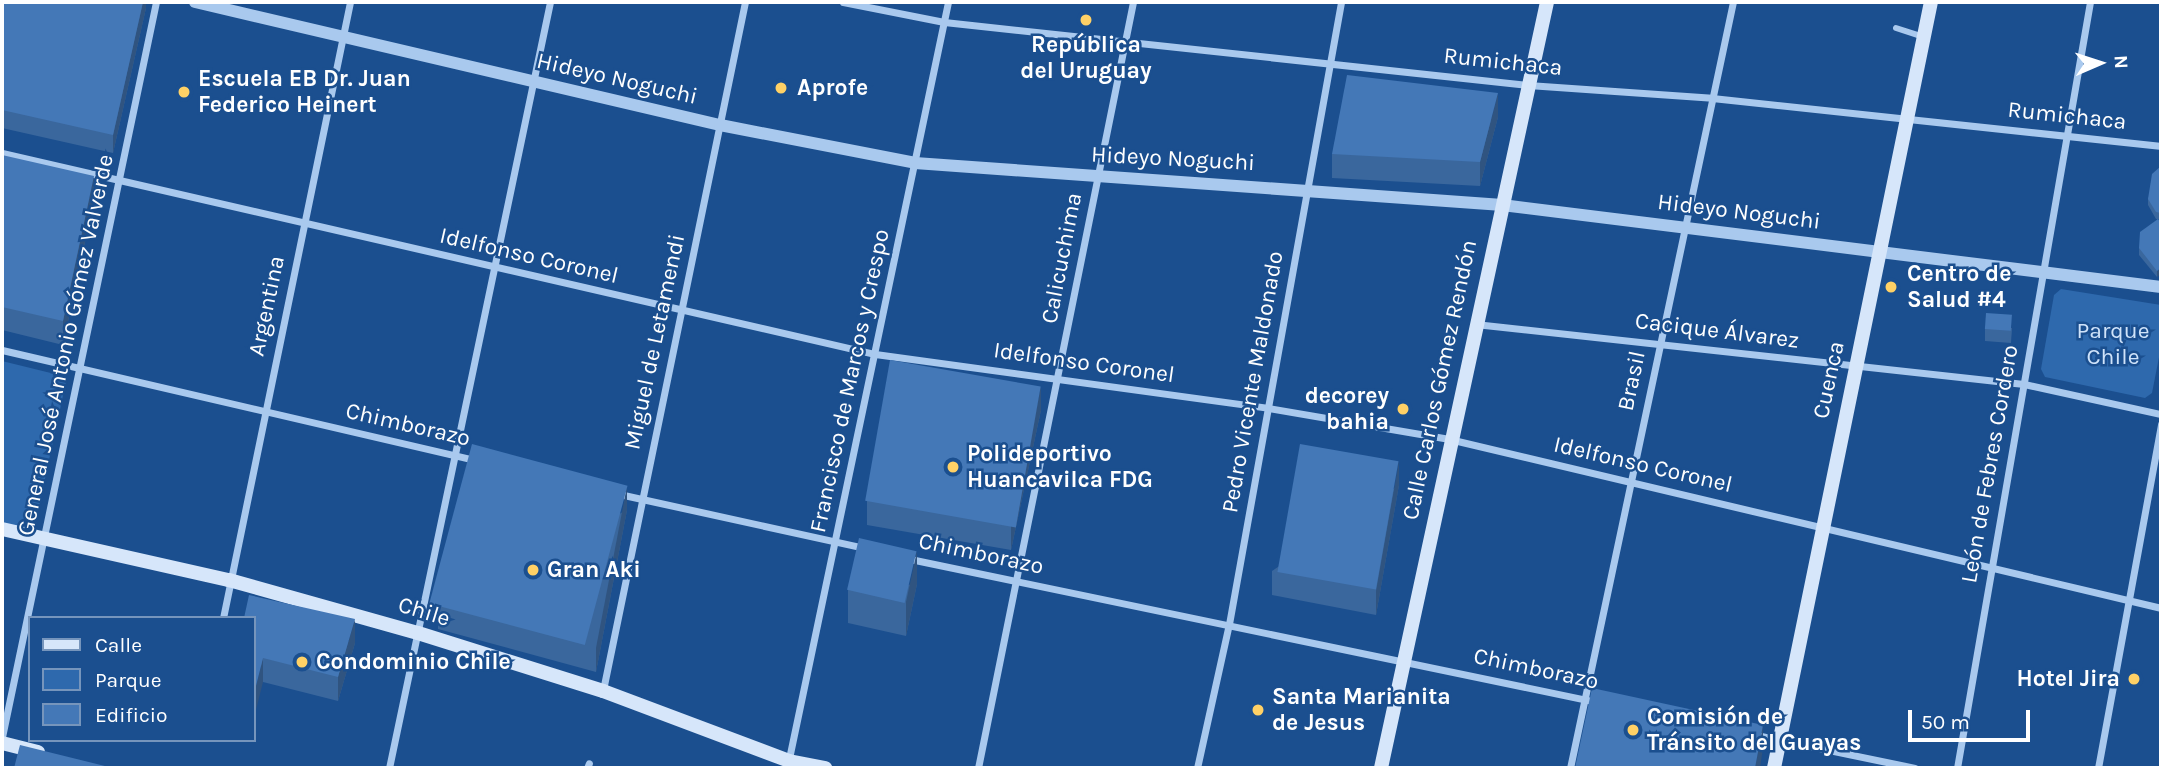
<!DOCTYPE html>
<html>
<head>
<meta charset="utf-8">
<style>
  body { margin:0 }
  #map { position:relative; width:2163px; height:770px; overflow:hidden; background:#1b4f8f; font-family:Karla,sans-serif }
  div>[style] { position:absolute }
  .green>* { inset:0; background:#2e69ad }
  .pedestrian>* { height:6px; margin:-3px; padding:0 3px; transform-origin:3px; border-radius:3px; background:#a9c9ee }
  .minor>* { height:7px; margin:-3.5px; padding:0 3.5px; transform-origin:3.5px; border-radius:3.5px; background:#a9c9ee }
  .tertiary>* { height:12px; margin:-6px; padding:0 6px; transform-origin:6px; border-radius:6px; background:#a9c9ee }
  .secondary>* { height:14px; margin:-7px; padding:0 7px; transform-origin:7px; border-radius:7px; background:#d6e6fa }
  .wall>* { inset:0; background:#3a679d }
  .shaded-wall>* { inset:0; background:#305480 }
  .building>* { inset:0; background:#4478b7; transform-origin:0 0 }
  .dots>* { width:19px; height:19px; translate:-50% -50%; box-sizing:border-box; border:4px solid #1b4f8f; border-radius:50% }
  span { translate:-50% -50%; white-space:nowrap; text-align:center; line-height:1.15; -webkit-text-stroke:5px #1b4f8f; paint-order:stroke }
  .poi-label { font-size:23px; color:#fff; font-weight:700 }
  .left { translate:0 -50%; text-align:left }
  .right { translate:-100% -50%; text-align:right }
  .street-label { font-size:23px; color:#fff }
  .park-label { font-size:23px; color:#cfe3fa }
  .frame { position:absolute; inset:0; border:4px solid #fff; pointer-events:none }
  .legend { position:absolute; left:28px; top:616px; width:228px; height:126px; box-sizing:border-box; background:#1b4f8f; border:2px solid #7695bc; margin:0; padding:9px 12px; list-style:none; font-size:21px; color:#fff }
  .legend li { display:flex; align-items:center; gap:14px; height:35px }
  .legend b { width:35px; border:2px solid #7695bc }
  .north { position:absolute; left:2065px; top:28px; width:70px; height:70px; -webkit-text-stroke:5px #1b4f8f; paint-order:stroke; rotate:87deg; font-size:19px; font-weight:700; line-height:28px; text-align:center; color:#fff }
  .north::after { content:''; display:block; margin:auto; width:24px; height:32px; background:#fff; clip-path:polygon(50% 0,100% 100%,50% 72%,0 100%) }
  .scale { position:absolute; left:1908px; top:710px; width:122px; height:32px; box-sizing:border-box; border:4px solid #fff; border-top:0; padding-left:9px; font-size:21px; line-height:24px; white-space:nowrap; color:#fff; -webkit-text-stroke:5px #1b4f8f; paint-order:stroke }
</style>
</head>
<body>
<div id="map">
  <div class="green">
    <i style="clip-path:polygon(2061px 289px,2161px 305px,2161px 347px,2152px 393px,2145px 398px,2045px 377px,2041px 369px,2054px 295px)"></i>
    <i style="clip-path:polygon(2px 361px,67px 377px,33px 534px,2px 525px)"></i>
  </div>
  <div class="pedestrian">
    <i style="left:1896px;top:28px;width:28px;rotate:18deg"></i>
  </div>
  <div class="minor">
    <i style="left:843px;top:2px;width:103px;rotate:11.2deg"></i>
    <i style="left:944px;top:22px;width:587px;rotate:6.16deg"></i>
    <i style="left:1528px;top:85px;width:184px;rotate:4deg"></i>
    <i style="left:1712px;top:98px;width:452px;rotate:6.1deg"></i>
    <i style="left:2px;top:153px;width:896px;rotate:12.97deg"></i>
    <i style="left:875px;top:354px;width:397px;rotate:7.8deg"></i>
    <i style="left:1268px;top:408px;width:184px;rotate:9.7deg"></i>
    <i style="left:1449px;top:439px;width:732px;rotate:13.35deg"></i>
    <i style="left:1475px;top:324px;width:552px;rotate:6.24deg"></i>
    <i style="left:2024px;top:384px;width:140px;rotate:12.4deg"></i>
    <i style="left:2px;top:350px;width:486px;rotate:13.1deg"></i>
    <i style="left:619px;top:494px;width:251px;rotate:12.4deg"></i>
    <i style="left:910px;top:559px;width:702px;rotate:11.76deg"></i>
    <i style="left:223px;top:618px;width:629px;rotate:-78.35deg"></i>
    <i style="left:603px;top:690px;width:703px;rotate:-78.34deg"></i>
    <i style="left:1756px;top:735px;width:162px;rotate:11.7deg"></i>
    <i style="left:2px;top:737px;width:751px;rotate:-78.17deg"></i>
    <i style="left:389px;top:768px;width:783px;rotate:-78.13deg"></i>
    <i style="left:587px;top:768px;width:5px;rotate:-68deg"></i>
    <i style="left:787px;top:768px;width:783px;rotate:-78.13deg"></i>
    <i style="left:978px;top:768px;width:782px;rotate:-78.56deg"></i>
    <i style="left:1197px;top:768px;width:148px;rotate:-77.5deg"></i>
    <i style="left:1229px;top:624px;width:632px;rotate:-79.79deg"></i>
    <i style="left:1570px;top:768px;width:783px;rotate:-77.99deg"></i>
    <i style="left:1957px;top:768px;width:777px;rotate:-80.15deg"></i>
    <i style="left:2098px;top:768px;width:350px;rotate:-79.6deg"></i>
  </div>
  <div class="tertiary">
    <i style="left:195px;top:2px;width:539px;rotate:13.19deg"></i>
    <i style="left:720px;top:125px;width:199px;rotate:11deg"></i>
    <i style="left:915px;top:163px;width:589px;rotate:4.09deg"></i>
    <i style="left:1502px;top:205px;width:664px;rotate:7.09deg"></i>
  </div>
  <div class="secondary">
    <i style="left:2px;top:529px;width:233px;rotate:12.7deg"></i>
    <i style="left:229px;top:580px;width:196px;rotate:15.7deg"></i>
    <i style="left:418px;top:633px;width:194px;rotate:17.4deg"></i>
    <i style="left:603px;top:691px;width:199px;rotate:20.6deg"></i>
    <i style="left:789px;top:761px;width:37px;rotate:11deg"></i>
    <i style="left:2px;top:743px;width:37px;rotate:14deg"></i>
    <i style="left:1381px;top:768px;width:784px;rotate:-77.77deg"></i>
    <i style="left:1774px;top:768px;width:782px;rotate:-78.42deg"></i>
  </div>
  <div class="wall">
    <i style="clip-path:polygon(2px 2px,146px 2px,146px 8px,113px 153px,2px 128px)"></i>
    <i style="clip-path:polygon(1498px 117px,1480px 186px,1332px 178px,1332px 154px)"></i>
    <i style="clip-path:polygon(2px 155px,94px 200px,63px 345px,2px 330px)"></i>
    <i style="clip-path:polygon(2161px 166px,2161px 220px,2158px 219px,2157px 277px,2139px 255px,2139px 248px,2158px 219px,2156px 219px,2148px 205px,2148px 199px)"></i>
    <i style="clip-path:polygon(2012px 328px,2011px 343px,1985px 341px,1985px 329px)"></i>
    <i style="clip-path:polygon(1041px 410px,1011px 550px,867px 525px,867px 501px)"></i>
    <i style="clip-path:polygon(1399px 485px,1376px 615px,1272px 595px,1272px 571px)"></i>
    <i style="clip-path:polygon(627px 510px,596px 672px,438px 629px,438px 605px)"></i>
    <i style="clip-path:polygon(917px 584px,906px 636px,848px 623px,848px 590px)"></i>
    <i style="clip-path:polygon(254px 618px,355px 643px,338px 701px,263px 682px)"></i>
  </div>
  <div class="shaded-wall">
    <i style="clip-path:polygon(143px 2px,146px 2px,146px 8px,113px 153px,113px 135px)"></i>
    <i style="clip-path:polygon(1498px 93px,1498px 117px,1480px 186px,1480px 162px)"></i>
    <i style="clip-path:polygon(94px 176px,94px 200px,63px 345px,63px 321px)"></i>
    <i style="clip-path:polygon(2161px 268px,2161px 274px,2157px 277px,2157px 271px)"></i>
    <i style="clip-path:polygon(1041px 386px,1041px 410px,1011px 550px,1011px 526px)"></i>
    <i style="clip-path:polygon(1399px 461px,1399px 485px,1376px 615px,1376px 591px)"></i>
    <i style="clip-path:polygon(627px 486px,627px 510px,596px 672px,596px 648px)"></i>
    <i style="clip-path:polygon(917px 551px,917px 584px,906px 636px,906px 602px)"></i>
    <i style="clip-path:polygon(355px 619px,355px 643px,338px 701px,338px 677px)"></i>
    <i style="clip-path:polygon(263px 658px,263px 682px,254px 718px,254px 694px)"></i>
    <i style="clip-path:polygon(1763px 725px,1763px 748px,1760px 768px,1755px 768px)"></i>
  </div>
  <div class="building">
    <i style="clip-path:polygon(2px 2px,143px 2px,113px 135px,2px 110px)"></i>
    <i style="clip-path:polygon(1347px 75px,1498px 93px,1480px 162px,1332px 154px)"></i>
    <i style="clip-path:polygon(2px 155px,94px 176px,63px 321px,2px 307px)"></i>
    <i style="clip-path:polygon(2161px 166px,2161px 213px,2156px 212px,2148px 199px,2152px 174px)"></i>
    <i style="clip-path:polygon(2158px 219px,2161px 223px,2161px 268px,2157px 271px,2139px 248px,2140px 232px)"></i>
    <i style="left:1986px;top:313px;width:26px;height:16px;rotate:4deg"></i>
    <i style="left:890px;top:360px;width:153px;height:143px;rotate:10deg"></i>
    <i style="left:472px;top:444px;width:161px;height:165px;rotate:15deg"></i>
    <i style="left:1300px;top:444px;width:100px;height:130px;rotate:10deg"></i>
    <i style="left:859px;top:538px;width:59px;height:53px;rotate:13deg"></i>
    <i style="clip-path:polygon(249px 595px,355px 619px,338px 677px,263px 658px,254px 694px,254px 618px,244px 618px)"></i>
    <i style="clip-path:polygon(1592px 688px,1763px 725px,1755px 768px,1575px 768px)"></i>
    <i style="clip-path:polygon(20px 745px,113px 768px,14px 768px)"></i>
  </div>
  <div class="dots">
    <i style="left:1086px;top:20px;background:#ffd166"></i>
    <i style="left:781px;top:88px;background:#ffd166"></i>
    <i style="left:184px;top:92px;background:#ffd166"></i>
    <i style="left:1891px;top:287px;background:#ffd166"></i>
    <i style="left:1403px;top:409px;background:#ffd166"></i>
    <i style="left:953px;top:467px;background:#ffd166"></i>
    <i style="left:533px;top:570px;background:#ffd166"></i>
    <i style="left:302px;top:662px;background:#ffd166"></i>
    <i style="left:2134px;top:679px;background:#ffd166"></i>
    <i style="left:1258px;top:710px;background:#ffd166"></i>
    <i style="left:1633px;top:730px;background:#ffd166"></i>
  </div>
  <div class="poi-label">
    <span style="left:1086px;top:58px">República<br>del Uruguay</span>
    <span class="left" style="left:198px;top:92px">Escuela EB Dr. Juan<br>Federico Heinert</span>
    <span class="left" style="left:797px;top:88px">Aprofe</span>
    <span class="left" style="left:1907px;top:287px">Centro de<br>Salud #4</span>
    <span class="right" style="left:1389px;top:409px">decorey<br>bahia</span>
    <span class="left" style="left:967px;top:467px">Polideportivo<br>Huancavilca FDG</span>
    <span class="left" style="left:547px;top:570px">Gran Aki</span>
    <span class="left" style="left:316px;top:662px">Condominio Chile</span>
    <span class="right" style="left:2120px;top:679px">Hotel Jira</span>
    <span class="left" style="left:1272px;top:710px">Santa Marianita<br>de Jesus</span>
    <span class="left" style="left:1647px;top:730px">Comisión de<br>Tránsito del Guayas</span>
  </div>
  <div class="street-label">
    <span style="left:1503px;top:62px;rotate:6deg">Rumichaca</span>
    <span style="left:617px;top:79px;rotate:13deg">Hideyo Noguchi</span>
    <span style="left:2067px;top:116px;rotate:6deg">Rumichaca</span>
    <span style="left:1173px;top:159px;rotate:3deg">Hideyo Noguchi</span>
    <span style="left:1739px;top:212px;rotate:7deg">Hideyo Noguchi</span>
    <span style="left:529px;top:256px;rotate:13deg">Idelfonso Coronel</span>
    <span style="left:1062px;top:258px;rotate:-79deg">Calicuchima</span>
    <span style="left:267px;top:306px;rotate:-78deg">Argentina</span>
    <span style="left:1717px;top:331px;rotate:7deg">Cacique Álvarez</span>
    <span style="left:655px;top:342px;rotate:-78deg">Miguel de Letamendi</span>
    <span style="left:66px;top:345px;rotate:-78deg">General José Antonio Gómez Valverde</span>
    <span style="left:1084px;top:363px;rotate:8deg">Idelfonso Coronel</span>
    <span style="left:1440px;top:380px;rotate:-78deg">Calle Carlos Gómez Rendón</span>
    <span style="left:1829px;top:380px;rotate:-78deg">Cuenca</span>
    <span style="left:850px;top:381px;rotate:-78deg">Francisco de Marcos y Crespo</span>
    <span style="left:1632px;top:381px;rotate:-78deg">Brasil</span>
    <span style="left:1253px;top:382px;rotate:-80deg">Pedro Vicente Maldonado</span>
    <span style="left:408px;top:425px;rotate:13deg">Chimborazo</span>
    <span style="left:1990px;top:464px;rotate:-80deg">León de Febres Cordero</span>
    <span style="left:1643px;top:465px;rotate:13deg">Idelfonso Coronel</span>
    <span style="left:981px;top:554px;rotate:12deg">Chimborazo</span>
    <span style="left:424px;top:612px;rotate:17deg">Chile</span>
    <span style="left:1536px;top:669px;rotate:12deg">Chimborazo</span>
  </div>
  <div class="park-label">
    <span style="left:2113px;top:344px">Parque<br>Chile</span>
  </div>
  <div class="frame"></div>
  <ul class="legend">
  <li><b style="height:9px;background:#d6e6fa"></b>Calle</li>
  <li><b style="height:19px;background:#2e69ad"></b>Parque</li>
  <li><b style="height:19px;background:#4478b7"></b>Edificio</li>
  </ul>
  <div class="north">N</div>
  <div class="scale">50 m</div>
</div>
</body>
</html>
